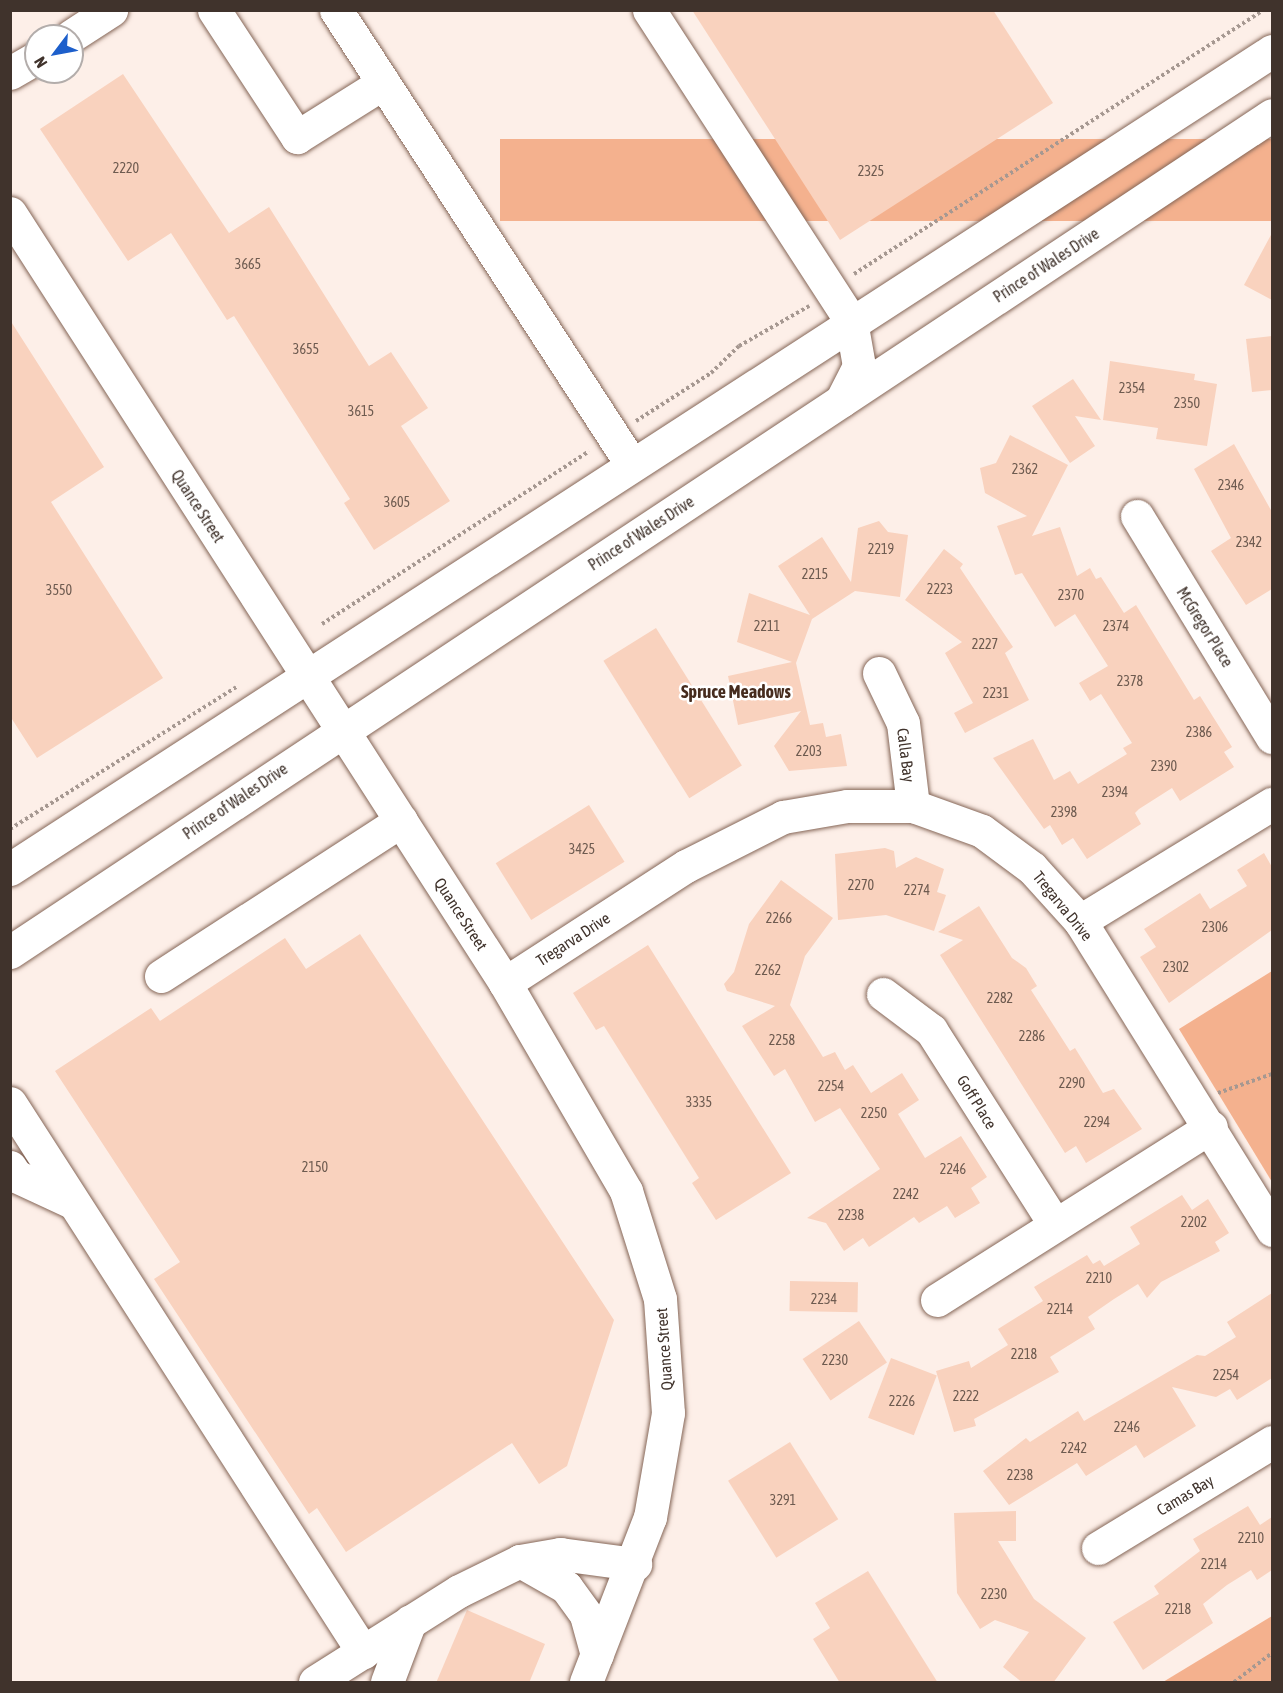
<!DOCTYPE html>
<html>
<head>
<meta charset="utf-8">
<style>
  body { margin:0 }
  #map { position:relative; width:1283px; height:1693px; overflow:hidden; background:#fdefe8; font-family:"Asap Condensed",sans-serif }
  div>[style] { position:absolute }
  .green>* { inset:0; background:#f4b18e; transform-origin:0 0 }
  .building>* { inset:0; background:#f9d2be; transform-origin:0 0 }
  .path>* { height:4px; margin-top:-2px; transform-origin:0; background:repeating-linear-gradient(90deg,#a69891 0 3px,transparent 0 6px) }
  .roads { filter:drop-shadow(0 0 2px #856657) drop-shadow(0 0 2px #856657) }
  .minor>* { height:33px; margin:-16.5px; padding:0 16.5px; transform-origin:16.5px; border-radius:16.5px; background:#fff }
  .major>* { height:33px; margin:-16.5px; padding:0 16.5px; transform-origin:16.5px; border-radius:16.5px; background:#fff }
  span { translate:-50% -50%; white-space:nowrap; text-align:center; line-height:1.15; -webkit-text-stroke:5px #fff; paint-order:stroke }
  .number-label { font-size:14px; color:#6e5b50 }
  .number-label span { -webkit-text-stroke-width:0 }
  .street-label { font-size:16px; color:#40332c }
  .neighbourhood-label { font-size:18px; color:#462c1e; font-weight:700 }
  .frame { position:absolute; inset:0; border:12px solid #40332c; pointer-events:none }
  .north { position:absolute; left:24px; top:24px; width:60px; height:60px; box-sizing:border-box; background:#fff; border:2px solid #b3adab; border-radius:50%; rotate:238deg; font-size:16px; font-weight:700; line-height:24px; text-align:center; color:#40332c }
  .north::after { content:''; display:block; margin:auto; width:21px; height:27px; background:#1d5fcb; clip-path:polygon(50% 0,100% 100%,50% 72%,0 100%) }
</style>
</head>
<body>
<div id="map">
  <div class="green">
    <i style="left:1272px;top:139px;width:82px;height:772px;rotate:90deg"></i>
    <i style="clip-path:polygon(1272px 971px,1272px 1182px,1179px 1029px)"></i>
    <i style="clip-path:polygon(1272px 1616px,1272px 1682px,1163px 1682px)"></i>
  </div>
  <div class="building">
    <i style="clip-path:polygon(692px 10px,993px 10px,1053px 103px,840px 240px)"></i>
    <i style="clip-path:polygon(123px 74px,229px 233px,269px 207px,369px 366px,391px 352px,428px 408px,401px 426px,450px 501px,374px 550px,344px 503px,350px 499px,234px 316px,227px 320px,171px 233px,128px 261px,40px 129px)"></i>
    <i style="clip-path:polygon(1272px 233px,1272px 300px,1244px 285px)"></i>
    <i style="clip-path:polygon(10px 320px,104px 467px,51px 502px,163px 678px,37px 758px,10px 716px)"></i>
    <i style="clip-path:polygon(1272px 336px,1272px 390px,1252px 392px,1246px 339px)"></i>
    <i style="clip-path:polygon(1110px 361px,1195px 374px,1194px 380px,1217px 384px,1207px 446px,1156px 439px,1158px 428px,1103px 420px)"></i>
    <i style="clip-path:polygon(1073px 379px,1101px 420px,1075px 416px,1095px 446px,1070px 463px,1032px 406px)"></i>
    <i style="clip-path:polygon(1010px 435px,1068px 465px,1032px 536px,1060px 527px,1077px 576px,1090px 568px,1096px 579px,1101px 577px,1124px 613px,1136px 605px,1194px 700px,1200px 696px,1232px 747px,1224px 752px,1234px 767px,1180px 801px,1172px 788px,1139px 809px,1135px 813px,1141px 824px,1087px 859px,1073px 838px,1062px 845px,1050px 825px,1044px 829px,993px 758px,1033px 739px,1054px 780px,1070px 771px,1078px 784px,1127px 754px,1123px 748px,1132px 743px,1101px 694px,1090px 701px,1079px 683px,1108px 666px,1075px 614px,1055px 627px,1022px 573px,1015px 575px,997px 526px,1027px 516px,985px 493px,980px 468px,996px 463px)"></i>
    <i style="clip-path:polygon(1234px 444px,1272px 512px,1272px 589px,1246px 605px,1211px 551px,1231px 538px,1194px 469px)"></i>
    <i style="clip-path:polygon(879px 521px,888px 532px,908px 535px,900px 597px,855px 591px,812px 619px,796px 663px,810px 725px,823px 723px,826px 737px,841px 734px,847px 766px,789px 771px,774px 746px,801px 711px,738px 725px,728px 676px,792px 662px,737px 642px,749px 593px,810px 615px,778px 566px,822px 537px,851px 582px,858px 528px)"></i>
    <i style="clip-path:polygon(944px 549px,963px 564px,960px 568px,1013px 647px,1005px 653px,1029px 700px,965px 733px,954px 713px,973px 703px,945px 653px,962px 642px,905px 600px)"></i>
    <i style="left:656px;top:628px;width:162px;height:62px;rotate:58deg"></i>
    <i style="left:589px;top:805px;width:67px;height:110px;rotate:58deg"></i>
    <i style="clip-path:polygon(885px 848px,894px 851px,896px 868px,916px 857px,944px 869px,937px 892px,946px 895px,934px 931px,886px 915px,838px 920px,835px 854px)"></i>
    <i style="clip-path:polygon(1264px 853px,1272px 867px,1272px 930px,1169px 1003px,1140px 957px,1156px 947px,1144px 929px,1200px 893px,1210px 909px,1247px 886px,1237px 870px)"></i>
    <i style="clip-path:polygon(781px 880px,833px 918px,805px 956px,790px 1005px,823px 1057px,835px 1052px,845px 1070px,853px 1065px,871px 1093px,902px 1073px,919px 1100px,898px 1114px,925px 1158px,961px 1136px,987px 1177px,971px 1188px,980px 1203px,955px 1218px,947px 1206px,919px 1223px,914px 1217px,869px 1247px,863px 1238px,844px 1251px,826px 1223px,807px 1218px,880px 1169px,840px 1108px,815px 1122px,785px 1069px,774px 1076px,742px 1026px,775px 1006px,727px 991px,724px 984px,734px 972px,749px 924px)"></i>
    <i style="clip-path:polygon(979px 906px,1012px 958px,1026px 968px,1037px 986px,1031px 990px,1070px 1051px,1075px 1048px,1103px 1093px,1114px 1089px,1142px 1129px,1086px 1163px,1076px 1146px,1065px 1153px,940px 955px,963px 940px,938px 932px)"></i>
    <i style="clip-path:polygon(360px 934px,614px 1320px,567px 1466px,539px 1484px,512px 1443px,346px 1552px,317px 1508px,309px 1514px,154px 1279px,180px 1262px,55px 1071px,151px 1008px,160px 1021px,285px 938px,306px 969px)"></i>
    <i style="clip-path:polygon(648px 945px,791px 1173px,716px 1220px,692px 1183px,699px 1178px,604px 1026px,596px 1030px,573px 993px)"></i>
    <i style="clip-path:polygon(1182px 1195px,1192px 1210px,1208px 1199px,1229px 1233px,1215px 1242px,1220px 1251px,1161px 1282px,1147px 1298px,1138px 1284px,1114px 1299px,1088px 1317px,1095px 1329px,1050px 1357px,1059px 1372px,974px 1419px,976px 1426px,954px 1432px,936px 1371px,969px 1361px,971px 1368px,1008px 1345px,998px 1329px,1043px 1301px,1034px 1287px,1087px 1255px,1093px 1264px,1100px 1260px,1104px 1266px,1140px 1244px,1130px 1227px)"></i>
    <i style="left:790px;top:1281px;width:68px;height:30px;rotate:1deg"></i>
    <i style="clip-path:polygon(1272px 1293px,1272px 1378px,1237px 1400px,1230px 1389px,1216px 1397px,1172px 1387px,1196px 1426px,1144px 1458px,1136px 1445px,1086px 1476px,1077px 1463px,1009px 1505px,983px 1471px,1026px 1438px,1030px 1442px,1078px 1411px,1084px 1421px,1197px 1355px,1205px 1356px,1236px 1337px,1227px 1322px)"></i>
    <i style="left:859px;top:1321px;width:50px;height:68px;rotate:56deg"></i>
    <i style="left:891px;top:1358px;width:49px;height:64px;rotate:21deg"></i>
    <i style="left:790px;top:1442px;width:91px;height:73px;rotate:58deg"></i>
    <i style="clip-path:polygon(1248px 1506px,1260px 1525px,1272px 1517px,1272px 1570px,1257px 1580px,1251px 1570px,1227px 1585px,1203px 1604px,1213px 1623px,1143px 1670px,1113px 1622px,1159px 1594px,1154px 1586px,1200px 1551px,1193px 1539px)"></i>
    <i style="clip-path:polygon(1016px 1511px,1016px 1541px,998px 1541px,1034px 1599px,1086px 1638px,1053px 1683px,1023px 1683px,1003px 1667px,1029px 1632px,995px 1620px,980px 1629px,957px 1593px,954px 1513px)"></i>
    <i style="clip-path:polygon(868px 1571px,938px 1683px,840px 1683px,813px 1639px,830px 1628px,815px 1603px)"></i>
    <i style="clip-path:polygon(467px 1610px,545px 1644px,529px 1683px,436px 1683px)"></i>
  </div>
  <div class="path">
    <i style="left:854px;top:274px;width:488px;rotate:-32.8deg"></i>
    <i style="left:636px;top:421px;width:89px;rotate:-32.6deg"></i>
    <i style="left:711px;top:373px;width:39px;rotate:-44deg"></i>
    <i style="left:739px;top:346px;width:81px;rotate:-29.7deg"></i>
    <i style="left:322px;top:624px;width:318px;rotate:-32.9deg"></i>
    <i style="left:10px;top:829px;width:267px;rotate:-32.1deg"></i>
    <i style="left:1218px;top:1093px;width:57px;rotate:-19.4deg"></i>
    <i style="left:1234px;top:1682px;width:48px;rotate:-37.3deg"></i>
  </div>
  <div class="roads">
    <div class="minor">
      <i style="left:214px;top:10px;width:152px;rotate:56.8deg"></i>
      <i style="left:297px;top:137px;width:102px;rotate:-32.1deg"></i>
      <i style="left:336px;top:10px;width:543px;rotate:56.95deg"></i>
      <i style="left:649px;top:10px;width:371px;rotate:57deg"></i>
      <i style="left:851px;top:321px;width:46px;rotate:79.9deg"></i>
      <i style="left:859px;top:366px;width:39px;rotate:117deg"></i>
      <i style="left:71px;top:36px;width:48px;rotate:-33deg"></i>
      <i style="left:10px;top:73px;width:30px;rotate:-30deg"></i>
      <i style="left:10px;top:213px;width:915px;rotate:57.26deg"></i>
      <i style="left:505px;top:983px;width:241px;rotate:59.8deg"></i>
      <i style="left:626px;top:1191px;width:113px;rotate:72.5deg"></i>
      <i style="left:660px;top:1299px;width:114px;rotate:86deg"></i>
      <i style="left:668px;top:1413px;width:106px;rotate:99.8deg"></i>
      <i style="left:650px;top:1517px;width:177px;rotate:111.2deg"></i>
      <i style="left:1137px;top:516px;width:259px;rotate:58.6deg"></i>
      <i style="left:879px;top:673px;width:55px;rotate:64.4deg"></i>
      <i style="left:903px;top:723px;width:84px;rotate:83.1deg"></i>
      <i style="left:1080px;top:921px;width:225px;rotate:-31.4deg"></i>
      <i style="left:161px;top:976px;width:286px;rotate:-32.9deg"></i>
      <i style="left:505px;top:983px;width:216px;rotate:-32.9deg"></i>
      <i style="left:686px;top:866px;width:109px;rotate:-26.8deg"></i>
      <i style="left:783px;top:817px;width:65px;rotate:-9.8deg"></i>
      <i style="left:847px;top:806px;width:66px"></i>
      <i style="left:913px;top:806px;width:73px;rotate:19.9deg"></i>
      <i style="left:982px;top:831px;width:62px;rotate:36.5deg"></i>
      <i style="left:1032px;top:868px;width:72px;rotate:47.8deg"></i>
      <i style="left:1080px;top:921px;width:364px;rotate:58.1deg"></i>
      <i style="left:883px;top:994px;width:60px;rotate:36.9deg"></i>
      <i style="left:931px;top:1030px;width:231px;rotate:57.5deg"></i>
      <i style="left:10px;top:1103px;width:653px;rotate:57.26deg"></i>
      <i style="left:10px;top:1167px;width:11px;rotate:56deg"></i>
      <i style="left:16px;top:1176px;width:60px;rotate:24.8deg"></i>
      <i style="left:937px;top:1300px;width:324px;rotate:-32.3deg"></i>
      <i style="left:1098px;top:1548px;width:204px;rotate:-31.3deg"></i>
      <i style="left:520px;top:1561px;width:53px;rotate:29.5deg"></i>
      <i style="left:566px;top:1587px;width:34px;rotate:54deg"></i>
      <i style="left:586px;top:1615px;width:41px;rotate:74.6deg"></i>
      <i style="left:315px;top:1682px;width:170px;rotate:-32.3deg"></i>
      <i style="left:459px;top:1591px;width:68px;rotate:-26.2deg"></i>
      <i style="left:520px;top:1561px;width:41px;rotate:-9.9deg"></i>
      <i style="left:560px;top:1554px;width:76px;rotate:7.6deg"></i>
      <i style="left:387px;top:1682px;width:65px;rotate:-69.3deg"></i>
    </div>
    <div class="major">
      <i style="left:10px;top:869px;width:1504px;rotate:-32.95deg"></i>
      <i style="left:10px;top:952px;width:1514px;rotate:-33.55deg"></i>
    </div>
  </div>
  <div class="number-label">
    <span style="left:126px;top:168px">2220</span>
    <span style="left:871px;top:171px">2325</span>
    <span style="left:248px;top:264px">3665</span>
    <span style="left:306px;top:349px">3655</span>
    <span style="left:1132px;top:388px">2354</span>
    <span style="left:1187px;top:403px">2350</span>
    <span style="left:361px;top:411px">3615</span>
    <span style="left:1025px;top:469px">2362</span>
    <span style="left:1231px;top:485px">2346</span>
    <span style="left:397px;top:502px">3605</span>
    <span style="left:1249px;top:542px">2342</span>
    <span style="left:881px;top:549px">2219</span>
    <span style="left:815px;top:574px">2215</span>
    <span style="left:940px;top:589px">2223</span>
    <span style="left:59px;top:590px">3550</span>
    <span style="left:1071px;top:595px">2370</span>
    <span style="left:767px;top:626px">2211</span>
    <span style="left:1116px;top:626px">2374</span>
    <span style="left:985px;top:644px">2227</span>
    <span style="left:1130px;top:681px">2378</span>
    <span style="left:996px;top:693px">2231</span>
    <span style="left:1199px;top:732px">2386</span>
    <span style="left:809px;top:751px">2203</span>
    <span style="left:1164px;top:766px">2390</span>
    <span style="left:1115px;top:792px">2394</span>
    <span style="left:1064px;top:812px">2398</span>
    <span style="left:582px;top:849px">3425</span>
    <span style="left:861px;top:885px">2270</span>
    <span style="left:917px;top:890px">2274</span>
    <span style="left:779px;top:918px">2266</span>
    <span style="left:1215px;top:927px">2306</span>
    <span style="left:1176px;top:967px">2302</span>
    <span style="left:768px;top:970px">2262</span>
    <span style="left:1000px;top:998px">2282</span>
    <span style="left:1032px;top:1036px">2286</span>
    <span style="left:782px;top:1040px">2258</span>
    <span style="left:1072px;top:1083px">2290</span>
    <span style="left:831px;top:1086px">2254</span>
    <span style="left:699px;top:1102px">3335</span>
    <span style="left:874px;top:1113px">2250</span>
    <span style="left:1097px;top:1122px">2294</span>
    <span style="left:315px;top:1167px">2150</span>
    <span style="left:953px;top:1169px">2246</span>
    <span style="left:906px;top:1194px">2242</span>
    <span style="left:851px;top:1215px">2238</span>
    <span style="left:1194px;top:1222px">2202</span>
    <span style="left:1099px;top:1278px">2210</span>
    <span style="left:824px;top:1299px">2234</span>
    <span style="left:1060px;top:1309px">2214</span>
    <span style="left:1024px;top:1354px">2218</span>
    <span style="left:835px;top:1360px">2230</span>
    <span style="left:1226px;top:1375px">2254</span>
    <span style="left:966px;top:1396px">2222</span>
    <span style="left:902px;top:1401px">2226</span>
    <span style="left:1127px;top:1427px">2246</span>
    <span style="left:1074px;top:1448px">2242</span>
    <span style="left:1020px;top:1475px">2238</span>
    <span style="left:783px;top:1500px">3291</span>
    <span style="left:1251px;top:1538px">2210</span>
    <span style="left:1214px;top:1564px">2214</span>
    <span style="left:994px;top:1594px">2230</span>
    <span style="left:1178px;top:1609px">2218</span>
  </div>
  <div class="street-label">
    <span style="left:1046px;top:265px;rotate:-33deg">Prince of Wales Drive</span>
    <span style="left:198px;top:506px;rotate:57deg">Quance Street</span>
    <span style="left:641px;top:533px;rotate:-33deg">Prince of Wales Drive</span>
    <span style="left:1205px;top:627px;rotate:58deg">McGregor Place</span>
    <span style="left:906px;top:755px;rotate:83deg">Calla Bay</span>
    <span style="left:235px;top:801px;rotate:-34deg">Prince of Wales Drive</span>
    <span style="left:1063px;top:906px;rotate:51deg">Tregarva Drive</span>
    <span style="left:461px;top:914px;rotate:57deg">Quance Street</span>
    <span style="left:573px;top:939px;rotate:-33deg">Tregarva Drive</span>
    <span style="left:977px;top:1102px;rotate:58deg">Goff Place</span>
    <span style="left:664px;top:1349px;rotate:-94deg">Quance Street</span>
    <span style="left:1185px;top:1495px;rotate:-31deg">Camas Bay</span>
  </div>
  <div class="neighbourhood-label">
    <span style="left:736px;top:692px">Spruce Meadows</span>
  </div>
  <div class="frame"></div>
  <div class="north">N</div>
</div>
</body>
</html>
